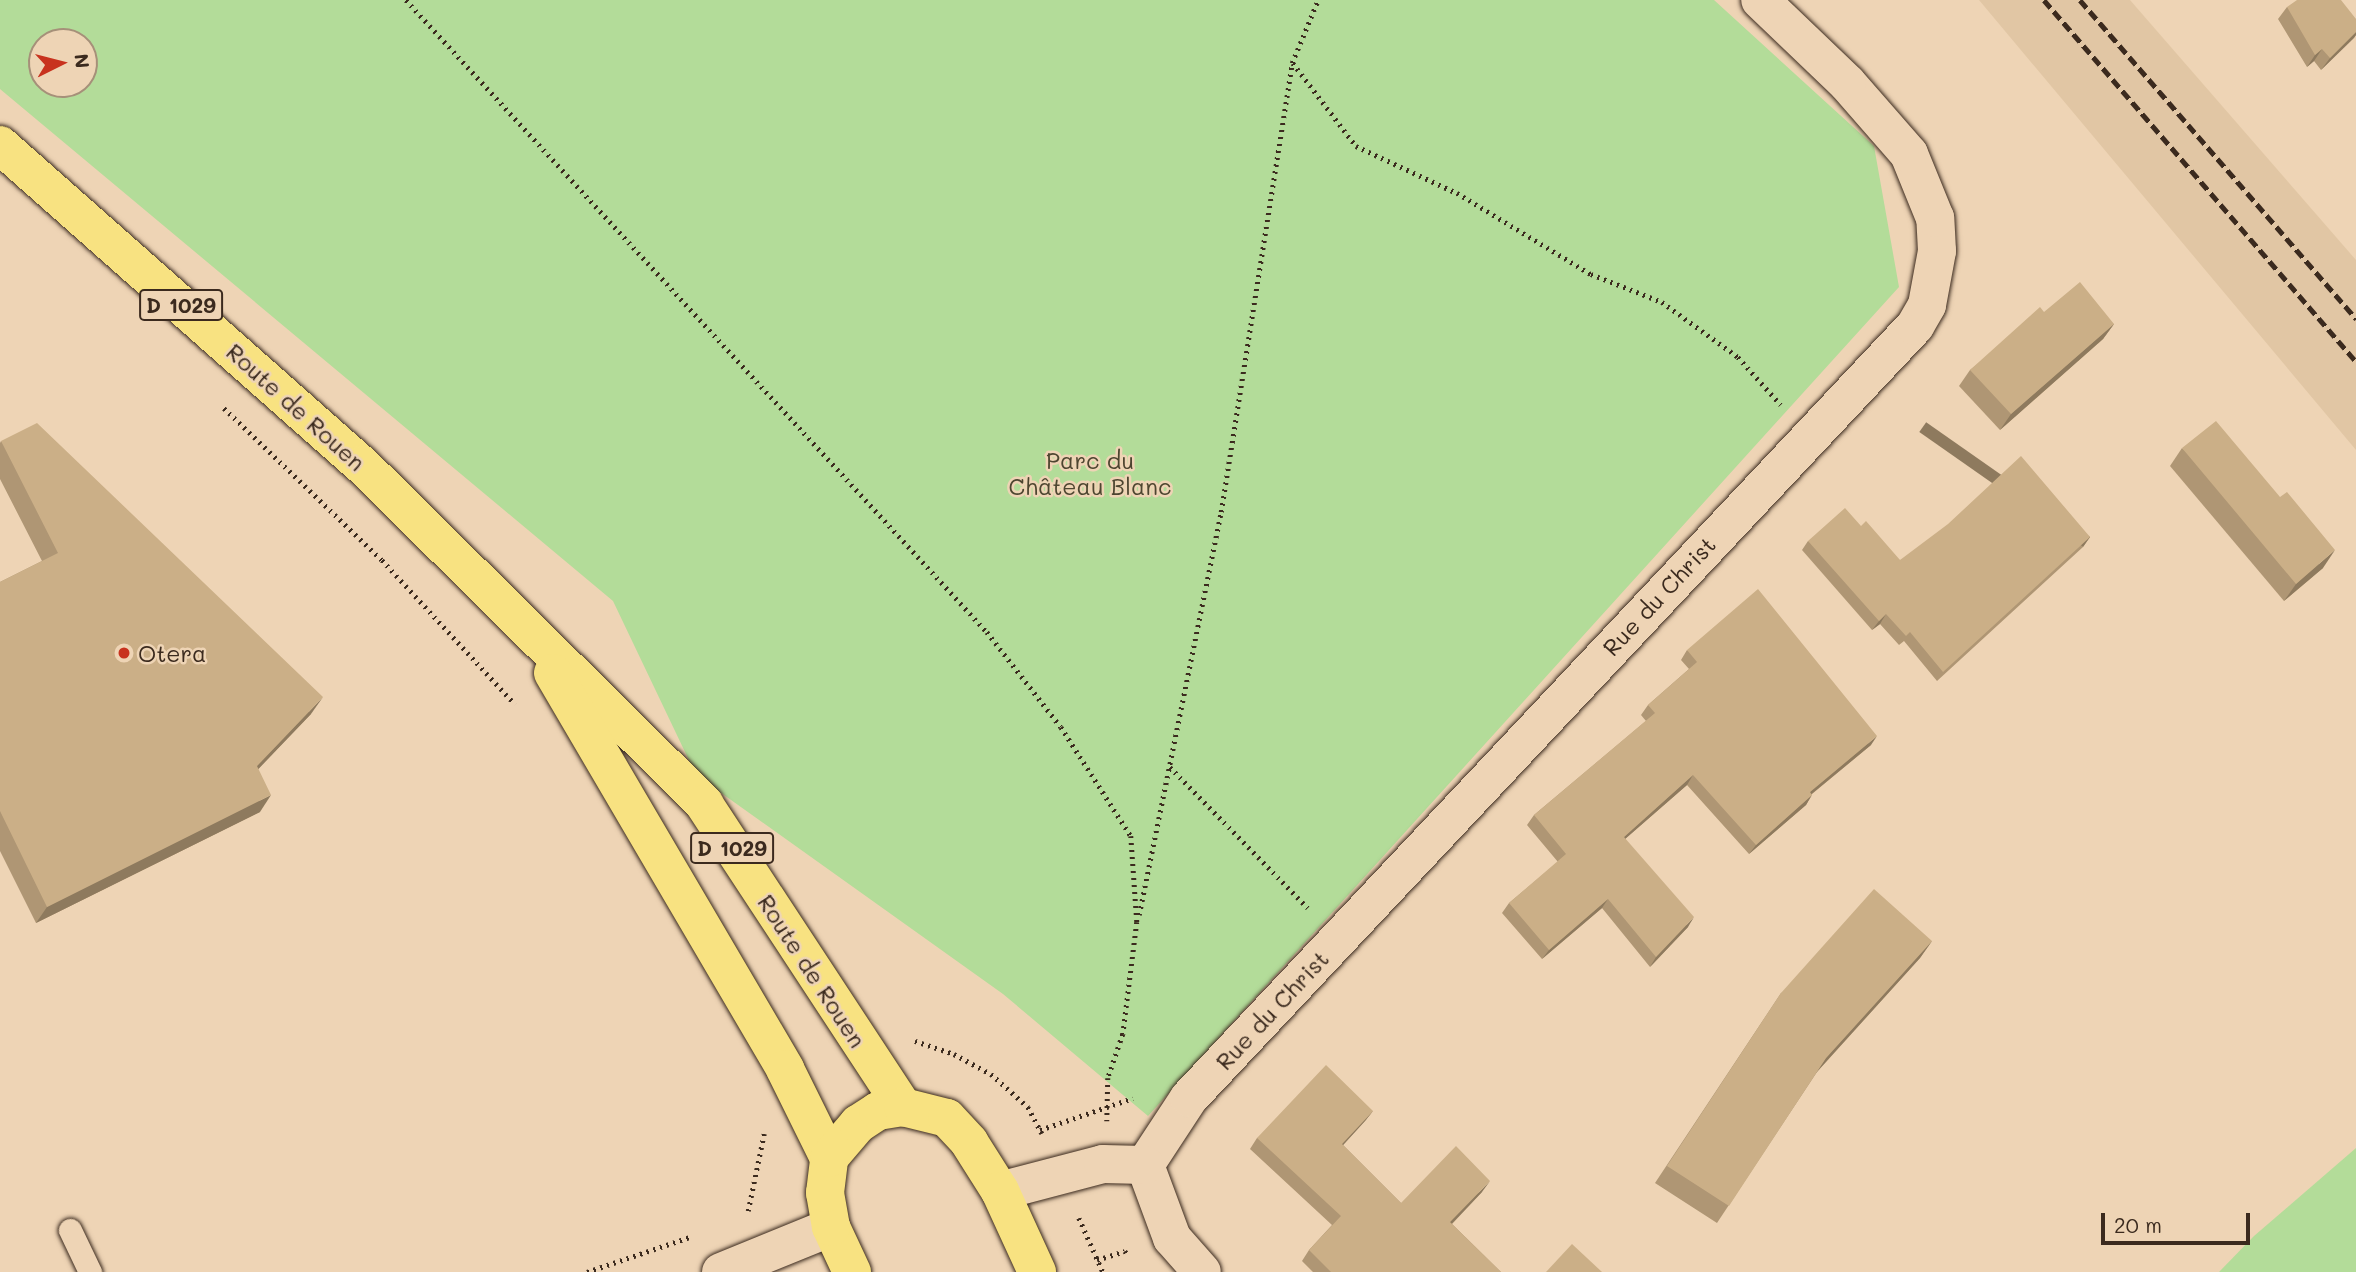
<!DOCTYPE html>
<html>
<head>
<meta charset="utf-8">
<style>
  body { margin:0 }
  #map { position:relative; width:2356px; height:1272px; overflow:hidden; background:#eed4b5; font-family:Mali,sans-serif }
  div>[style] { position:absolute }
  .built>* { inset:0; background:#e1c6a4 }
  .green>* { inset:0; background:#b3dc99 }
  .path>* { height:4.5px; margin-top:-2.25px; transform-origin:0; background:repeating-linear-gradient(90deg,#3b2a1e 0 2px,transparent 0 7px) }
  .roads { filter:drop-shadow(0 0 2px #3b2a1e) drop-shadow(0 0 2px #3b2a1e) }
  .service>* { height:23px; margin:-11.5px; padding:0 11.5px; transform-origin:11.5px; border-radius:11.5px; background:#eed4b5 }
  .minor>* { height:38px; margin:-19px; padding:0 19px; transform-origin:19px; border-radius:19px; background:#eed4b5 }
  .primary>* { height:38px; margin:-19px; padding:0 19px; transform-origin:19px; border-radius:19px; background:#f8e281 }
  .rail>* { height:5px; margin-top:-2.5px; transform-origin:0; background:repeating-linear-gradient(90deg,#3b2a1e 0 10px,transparent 0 15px) }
  .wall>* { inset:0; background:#af9674 }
  .shaded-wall>* { inset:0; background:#8e7a5e; transform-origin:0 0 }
  .building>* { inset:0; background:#cbaf87 }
  .dots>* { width:19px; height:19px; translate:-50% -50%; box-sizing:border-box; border:4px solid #eed4b5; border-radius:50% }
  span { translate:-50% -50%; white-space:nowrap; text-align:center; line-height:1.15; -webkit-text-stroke:5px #eed4b5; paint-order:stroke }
  .shield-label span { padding:2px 5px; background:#eed4b5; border:2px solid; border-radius:5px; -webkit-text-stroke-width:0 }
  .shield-label { font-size:21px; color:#3b2a1e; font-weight:700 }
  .street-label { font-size:23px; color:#3b2a1e }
  .park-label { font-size:23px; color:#4d4530 }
  .poi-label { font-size:23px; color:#3b2a1e }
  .left { translate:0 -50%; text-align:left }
  .north { position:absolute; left:28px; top:28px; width:70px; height:70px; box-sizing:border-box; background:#eed4b5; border:2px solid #a69079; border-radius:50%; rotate:84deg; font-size:19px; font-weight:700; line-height:28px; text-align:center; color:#3b2a1e }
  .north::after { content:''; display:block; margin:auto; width:24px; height:32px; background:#c8321e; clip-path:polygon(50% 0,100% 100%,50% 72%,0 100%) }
  .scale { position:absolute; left:2101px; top:1213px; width:149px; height:32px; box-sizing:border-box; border:4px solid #3b2a1e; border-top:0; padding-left:9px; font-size:21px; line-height:24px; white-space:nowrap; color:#3b2a1e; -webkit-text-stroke:5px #eed4b5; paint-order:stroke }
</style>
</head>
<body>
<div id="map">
  <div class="built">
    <i style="clip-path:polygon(1979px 0,2130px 0,2356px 260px,2356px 450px)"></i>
  </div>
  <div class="green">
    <i style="clip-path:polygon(evenodd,0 0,1714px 0,1874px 146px,1899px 287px,1148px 1116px,1003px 994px,696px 775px,613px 601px,0 89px,0 0,42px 42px,84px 42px,84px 84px,42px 84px,42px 42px)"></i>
    <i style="clip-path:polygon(2356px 1148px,2356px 1272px,2219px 1272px,2254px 1236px)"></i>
  </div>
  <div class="path">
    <i style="left:406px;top:0;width:858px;rotate:47.41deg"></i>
    <i style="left:987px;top:632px;width:120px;rotate:52.1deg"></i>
    <i style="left:1061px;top:727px;width:130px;rotate:57.3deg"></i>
    <i style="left:1131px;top:836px;width:86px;rotate:86deg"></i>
    <i style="left:1137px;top:922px;width:113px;rotate:97.1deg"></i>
    <i style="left:1123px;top:1034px;width:46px;rotate:108.8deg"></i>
    <i style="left:1108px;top:1078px;width:43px;rotate:91.3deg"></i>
    <i style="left:1293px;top:63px;width:104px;rotate:52.8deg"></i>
    <i style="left:1356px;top:146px;width:111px;rotate:25deg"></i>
    <i style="left:1457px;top:193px;width:157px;rotate:31.2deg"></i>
    <i style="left:1591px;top:274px;width:76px;rotate:21.5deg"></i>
    <i style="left:1662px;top:302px;width:94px;rotate:35.9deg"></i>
    <i style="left:1738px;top:357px;width:64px;rotate:48.1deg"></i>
    <i style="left:224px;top:408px;width:219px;rotate:43.9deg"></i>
    <i style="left:382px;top:560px;width:196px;rotate:47.3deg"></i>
    <i style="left:1170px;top:767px;width:197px;rotate:45.6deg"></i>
    <i style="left:1139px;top:915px;width:411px;rotate:-78.5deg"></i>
    <i style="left:1221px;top:512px;width:455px;rotate:-81deg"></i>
    <i style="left:1292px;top:63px;width:68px;rotate:-67.6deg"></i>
    <i style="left:915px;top:1041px;width:41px;rotate:18.4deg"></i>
    <i style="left:954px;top:1054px;width:42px;rotate:28.4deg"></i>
    <i style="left:991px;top:1074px;width:50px;rotate:41.7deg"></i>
    <i style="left:1028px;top:1107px;width:30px;rotate:62deg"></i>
    <i style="left:1040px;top:1130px;width:98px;rotate:-19deg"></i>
    <i style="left:748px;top:1211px;width:79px;rotate:-78.3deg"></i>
    <i style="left:1079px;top:1218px;width:59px;rotate:66deg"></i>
    <i style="left:1097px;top:1260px;width:29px;rotate:-18deg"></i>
    <i style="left:1125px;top:1251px;width:5px;rotate:53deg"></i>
    <i style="left:587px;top:1272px;width:109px;rotate:-18.8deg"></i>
  </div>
  <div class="roads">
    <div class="service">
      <i style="left:70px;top:1230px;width:47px;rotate:64.5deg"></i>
    </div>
    <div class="minor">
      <i style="left:1145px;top:1165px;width:80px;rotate:-56.7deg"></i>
      <i style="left:1189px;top:1098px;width:1060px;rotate:-46.76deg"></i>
      <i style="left:1915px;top:326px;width:24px;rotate:-60deg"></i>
      <i style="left:1927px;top:305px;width:55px;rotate:-79.5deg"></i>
      <i style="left:1937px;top:251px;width:33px;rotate:-93deg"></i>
      <i style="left:1935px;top:218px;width:69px;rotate:-112.1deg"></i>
      <i style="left:1909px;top:154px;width:94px;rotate:-131.1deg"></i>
      <i style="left:1847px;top:83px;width:120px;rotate:-136.3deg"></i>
      <i style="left:1145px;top:1165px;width:78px;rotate:69.7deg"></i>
      <i style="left:1172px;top:1238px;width:45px;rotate:48.6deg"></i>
      <i style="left:1000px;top:1191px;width:106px;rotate:-14.7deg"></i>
      <i style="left:1103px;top:1164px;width:42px;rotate:1.4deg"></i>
      <i style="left:721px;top:1272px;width:119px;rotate:-22.2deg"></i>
    </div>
    <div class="primary">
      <i style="left:0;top:145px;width:483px;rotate:41.5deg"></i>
      <i style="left:362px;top:465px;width:482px;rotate:44.7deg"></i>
      <i style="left:704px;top:804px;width:363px;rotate:56.7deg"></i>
      <i style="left:553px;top:673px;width:459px;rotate:59.6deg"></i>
      <i style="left:785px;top:1069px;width:99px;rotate:63.7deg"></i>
      <i style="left:852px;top:1272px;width:50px;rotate:-115deg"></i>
      <i style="left:831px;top:1227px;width:35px;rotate:-100deg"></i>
      <i style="left:825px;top:1193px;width:35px;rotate:-83deg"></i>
      <i style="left:829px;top:1158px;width:45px;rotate:-49.5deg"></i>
      <i style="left:858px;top:1124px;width:24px;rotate:-33deg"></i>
      <i style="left:878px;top:1111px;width:25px;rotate:-9deg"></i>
      <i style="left:903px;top:1107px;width:45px;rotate:14deg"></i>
      <i style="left:947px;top:1118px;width:33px;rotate:47deg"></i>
      <i style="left:969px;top:1142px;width:58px;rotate:57.7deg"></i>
      <i style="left:1000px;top:1191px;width:89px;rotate:65.4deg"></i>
    </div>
  </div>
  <div class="rail">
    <i style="left:2044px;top:0;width:478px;rotate:49.2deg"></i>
    <i style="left:2080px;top:0;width:422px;rotate:49.1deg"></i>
  </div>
  <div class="wall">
    <i style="clip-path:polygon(2287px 7px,2356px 19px,2356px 35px,2321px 70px,2314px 61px,2307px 67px,2278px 19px)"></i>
    <i style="clip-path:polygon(2044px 312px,2114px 324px,2103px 339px,2000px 430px,1959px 386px,1970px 370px)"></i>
    <i style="clip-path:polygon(1px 441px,311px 714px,258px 769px,260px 812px,36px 923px,0 851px,0 582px,42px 561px,0 479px,0 443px)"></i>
    <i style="clip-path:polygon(2182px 448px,2323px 568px,2284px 601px,2170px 466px)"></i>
    <i style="clip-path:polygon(2090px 537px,2083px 547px,1937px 681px,1904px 641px,1899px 645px,1880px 624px,1872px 630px,1802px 550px,1808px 541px,1900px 560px)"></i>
    <i style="clip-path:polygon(1687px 650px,1871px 745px,1812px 794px,1806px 805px,1749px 854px,1687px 785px,1625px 839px,1688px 927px,1650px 967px,1602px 908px,1542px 959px,1502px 913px,1509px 903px,1558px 862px,1527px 825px,1534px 815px,1646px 721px,1641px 715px,1648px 705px,1689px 669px,1681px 660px)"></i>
    <i style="clip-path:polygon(1932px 941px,1920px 958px,1817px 1072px,1717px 1223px,1655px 1183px,1781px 993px)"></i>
    <i style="clip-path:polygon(1373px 1111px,1365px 1121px,1343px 1145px,1401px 1203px,1482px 1192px,1452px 1224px,1501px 1272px,1313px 1272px,1302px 1261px,1309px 1250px,1332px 1225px,1250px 1149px,1257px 1138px)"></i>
  </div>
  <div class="shaded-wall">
    <i style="clip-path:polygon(2356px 32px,2356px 35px,2354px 38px,2321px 70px,2330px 58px)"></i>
    <i style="clip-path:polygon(2322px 49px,2314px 61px,2307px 67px,2315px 55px)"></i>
    <i style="clip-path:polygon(2114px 324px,2103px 339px,2000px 430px,2011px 414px)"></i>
    <i style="left:2090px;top:537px;width:12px;height:200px;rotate:125deg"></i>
    <i style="clip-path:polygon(2335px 550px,2323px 568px,2284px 601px,2296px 584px)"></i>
    <i style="clip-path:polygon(1886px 614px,1880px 624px,1872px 630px,1879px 621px)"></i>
    <i style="clip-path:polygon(323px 697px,311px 714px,245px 783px,257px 766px)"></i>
    <i style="clip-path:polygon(1877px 736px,1871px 745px,1803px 801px,1810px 792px)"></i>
    <i style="clip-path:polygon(1693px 775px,1687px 785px,1617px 846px,1624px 837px)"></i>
    <i style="clip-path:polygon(271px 795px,260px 812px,36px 923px,47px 907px)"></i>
    <i style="clip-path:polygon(1812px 795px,1806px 805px,1749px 854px,1756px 845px)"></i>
    <i style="clip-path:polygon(1608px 899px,1602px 908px,1542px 959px,1549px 950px)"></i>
    <i style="clip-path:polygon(1694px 917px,1688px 927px,1650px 967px,1656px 957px)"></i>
    <i style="clip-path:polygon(1932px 941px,1920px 958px,1814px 1075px,1826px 1058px)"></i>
    <i style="clip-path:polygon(1373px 1111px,1365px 1121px,1334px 1155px,1342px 1144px)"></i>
    <i style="clip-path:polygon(1490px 1181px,1482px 1192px,1443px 1233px,1450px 1222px)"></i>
  </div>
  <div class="building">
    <i style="clip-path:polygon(2297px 0,2341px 0,2356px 19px,2356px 32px,2330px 58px,2322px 49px,2315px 55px,2287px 7px)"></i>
    <i style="clip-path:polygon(2080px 282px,2114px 324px,2011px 414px,1970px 370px,2040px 307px,2044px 312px)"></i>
    <i style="clip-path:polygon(2216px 421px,2280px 497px,2287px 492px,2335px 550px,2296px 584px,2182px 448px)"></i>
    <i style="clip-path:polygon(37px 423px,323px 697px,257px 766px,271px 795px,47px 907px,0 811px,0 582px,58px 553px,1px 441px)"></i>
    <i style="clip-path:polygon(2021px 456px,2090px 537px,1943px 672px,1910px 632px,1906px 636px,1886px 614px,1879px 621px,1808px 541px,1845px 508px,1861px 526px,1866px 521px,1900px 560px,1948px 524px)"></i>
    <i style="clip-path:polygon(1758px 589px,1877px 736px,1810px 792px,1812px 795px,1756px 845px,1693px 775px,1624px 837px,1694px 917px,1656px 957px,1608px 899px,1549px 950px,1509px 903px,1566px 854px,1534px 815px,1655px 713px,1648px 705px,1697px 662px,1687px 650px)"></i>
    <i style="clip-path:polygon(1874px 889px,1932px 941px,1826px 1058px,1729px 1206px,1667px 1166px,1781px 993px)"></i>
    <i style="clip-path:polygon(1326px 1065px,1373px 1111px,1342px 1144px,1401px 1203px,1456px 1146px,1490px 1181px,1450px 1222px,1501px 1272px,1331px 1272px,1309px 1250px,1341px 1216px,1257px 1138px)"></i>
    <i style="clip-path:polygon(1572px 1244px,1602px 1272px,1546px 1272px)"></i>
  </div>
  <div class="dots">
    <i style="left:124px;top:653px;background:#c8321e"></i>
  </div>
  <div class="shield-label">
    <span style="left:181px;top:305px">D 1029</span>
    <span style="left:732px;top:848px">D 1029</span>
  </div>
  <div class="street-label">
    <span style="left:296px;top:407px;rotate:42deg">Route de Rouen</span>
    <span style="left:1659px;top:596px;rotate:-47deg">Rue du Christ</span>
    <span style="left:812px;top:971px;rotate:57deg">Route de Rouen</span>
    <span style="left:1272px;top:1010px;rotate:-47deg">Rue du Christ</span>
  </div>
  <div class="park-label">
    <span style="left:1090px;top:473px">Parc du<br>Château Blanc</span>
  </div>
  <div class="poi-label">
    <span class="left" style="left:138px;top:653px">Otera</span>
  </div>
  <div class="north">N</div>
  <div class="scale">20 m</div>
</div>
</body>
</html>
